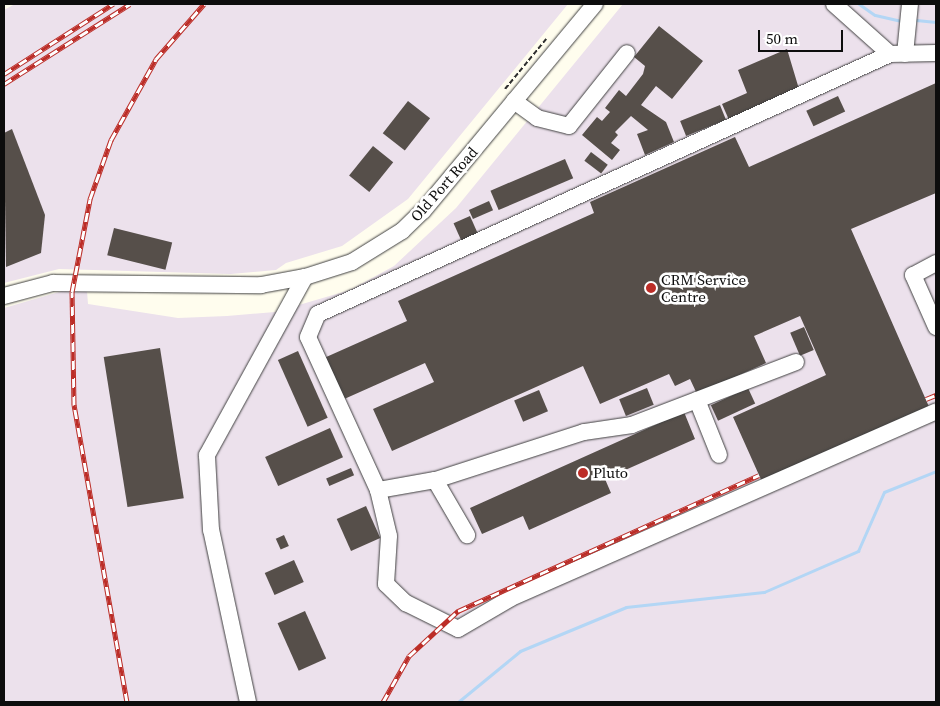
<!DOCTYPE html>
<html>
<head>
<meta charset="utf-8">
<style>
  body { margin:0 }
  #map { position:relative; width:940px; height:706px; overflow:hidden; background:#fffdee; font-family:"Source Serif 4",serif }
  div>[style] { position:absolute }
  .industrial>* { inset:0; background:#ece1ec }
  .stream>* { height:3px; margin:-1.5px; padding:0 1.5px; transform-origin:1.5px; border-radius:1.5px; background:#b3d6f5 }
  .building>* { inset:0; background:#564f4a; transform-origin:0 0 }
  .path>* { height:2px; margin-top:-1px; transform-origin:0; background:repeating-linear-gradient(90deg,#2f2f2f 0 5px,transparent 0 7.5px) }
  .roads { filter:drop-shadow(0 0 1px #404040) drop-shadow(0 0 1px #404040) }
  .minor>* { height:16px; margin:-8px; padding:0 8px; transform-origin:8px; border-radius:8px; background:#fff }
  .rail>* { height:5px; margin-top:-2.5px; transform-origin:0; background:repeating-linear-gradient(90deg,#fff 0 9px,#bc2d27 0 18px); box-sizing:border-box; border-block:1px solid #bc2d27 }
  .dots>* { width:14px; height:14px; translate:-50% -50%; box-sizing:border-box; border:2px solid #fff; border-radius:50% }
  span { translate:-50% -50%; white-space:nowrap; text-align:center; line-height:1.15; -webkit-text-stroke:5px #fff; paint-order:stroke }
  .street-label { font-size:15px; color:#0d0d0d }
  .poi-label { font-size:15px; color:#0d0d0d }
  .left { translate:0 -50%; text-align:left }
  .frame { position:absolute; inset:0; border:5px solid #0d0d0d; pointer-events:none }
  .scale { position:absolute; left:758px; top:30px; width:85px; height:22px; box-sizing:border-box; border:2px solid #0d0d0d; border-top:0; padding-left:6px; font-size:15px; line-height:18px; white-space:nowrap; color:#0d0d0d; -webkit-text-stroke:4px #fff; paint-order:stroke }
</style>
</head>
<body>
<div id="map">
  <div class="industrial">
    <i style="clip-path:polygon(15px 4px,568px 4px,408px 199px,342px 246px,286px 263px,276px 270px,231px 274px,59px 269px,4px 283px,4px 10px)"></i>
    <i style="clip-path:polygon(623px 4px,936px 4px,936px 702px,4px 702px,4px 308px,66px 290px,87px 291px,88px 304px,178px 318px,227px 316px,275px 312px,350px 290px,394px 266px,456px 208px)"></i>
  </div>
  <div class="stream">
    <i style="left:859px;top:4px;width:19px;rotate:35deg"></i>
    <i style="left:875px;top:15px;width:28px;rotate:13deg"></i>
    <i style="left:916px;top:20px;width:20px;rotate:6deg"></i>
    <i style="left:458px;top:702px;width:80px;rotate:-39.4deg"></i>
    <i style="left:520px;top:651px;width:115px;rotate:-22.5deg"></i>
    <i style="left:626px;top:607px;width:139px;rotate:-6.2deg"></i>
    <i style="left:764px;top:592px;width:103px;rotate:-23.6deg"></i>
    <i style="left:858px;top:551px;width:64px;rotate:-66.2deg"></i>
    <i style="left:884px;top:492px;width:56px;rotate:-22deg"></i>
  </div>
  <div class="building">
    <i style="clip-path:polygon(659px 26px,703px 61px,672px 99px,656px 86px,641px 105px,666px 122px,674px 142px,645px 155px,637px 134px,648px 130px,631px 116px,615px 132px,618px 135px,611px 143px,620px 150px,612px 160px,582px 135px,597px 117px,602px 121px,610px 112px,605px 108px,619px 90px,626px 96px,643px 74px,645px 66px,634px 57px)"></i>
    <i style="clip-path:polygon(787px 49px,799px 89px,729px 120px,722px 104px,747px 93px,738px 70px)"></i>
    <i style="clip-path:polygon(936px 83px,936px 193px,851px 229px,930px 409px,763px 484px,733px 417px,826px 375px,800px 316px,754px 336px,766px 363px,697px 394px,690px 379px,675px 386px,669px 374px,600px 404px,583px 366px,392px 451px,373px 409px,434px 382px,425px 363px,342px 400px,324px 358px,407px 321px,398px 301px,594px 213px,590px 202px,735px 137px,749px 167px)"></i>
    <i style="left:838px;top:96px;width:17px;height:35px;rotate:65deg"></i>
    <i style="left:408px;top:101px;width:28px;height:41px;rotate:38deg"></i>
    <i style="left:720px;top:105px;width:16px;height:43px;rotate:68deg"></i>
    <i style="clip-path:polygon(12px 129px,45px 215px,41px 253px,6px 267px,4px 133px)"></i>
    <i style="left:373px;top:146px;width:26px;height:38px;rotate:39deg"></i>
    <i style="left:591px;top:152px;width:21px;height:11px;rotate:37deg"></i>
    <i style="left:565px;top:159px;width:21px;height:81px;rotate:67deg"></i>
    <i style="left:489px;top:201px;width:10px;height:22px;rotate:66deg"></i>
    <i style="left:470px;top:216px;width:20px;height:18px;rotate:66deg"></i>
    <i style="left:114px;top:228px;width:60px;height:28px;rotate:14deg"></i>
    <i style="left:804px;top:327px;width:25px;height:15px;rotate:67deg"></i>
    <i style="left:160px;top:348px;width:152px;height:57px;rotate:81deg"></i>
    <i style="left:298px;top:351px;width:73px;height:22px;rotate:66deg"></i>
    <i style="left:647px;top:388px;width:18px;height:30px;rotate:68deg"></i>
    <i style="left:748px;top:388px;width:17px;height:41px;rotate:65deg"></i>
    <i style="left:539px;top:390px;width:23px;height:27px;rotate:67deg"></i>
    <i style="clip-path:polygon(684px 412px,695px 439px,605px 479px,611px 493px,529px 530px,523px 516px,482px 534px,470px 508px)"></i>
    <i style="left:330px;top:428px;width:32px;height:71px;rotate:66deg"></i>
    <i style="left:351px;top:468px;width:8px;height:27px;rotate:67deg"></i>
    <i style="left:366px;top:506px;width:35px;height:32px;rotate:66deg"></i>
    <i style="left:284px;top:535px;width:12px;height:9px;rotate:66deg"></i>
    <i style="left:294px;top:560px;width:24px;height:32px;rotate:66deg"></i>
    <i style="left:305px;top:611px;width:52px;height:30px;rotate:66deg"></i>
  </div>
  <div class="path">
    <i style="left:505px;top:89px;width:65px;rotate:-50.6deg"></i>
  </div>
  <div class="roads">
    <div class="minor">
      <i style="left:834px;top:4px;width:75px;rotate:41.8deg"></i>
      <i style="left:890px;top:54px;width:46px;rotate:-1.2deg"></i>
      <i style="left:905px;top:54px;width:50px;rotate:-84.3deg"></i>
      <i style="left:514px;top:101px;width:29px;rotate:36deg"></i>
      <i style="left:537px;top:118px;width:33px;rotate:14deg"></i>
      <i style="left:569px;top:126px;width:93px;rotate:-51.5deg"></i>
      <i style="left:936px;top:263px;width:26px;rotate:152deg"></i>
      <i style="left:913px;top:275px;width:57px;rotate:66.1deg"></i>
      <i style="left:4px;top:296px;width:51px;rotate:-14.9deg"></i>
      <i style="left:53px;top:283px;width:208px;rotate:0.6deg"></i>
      <i style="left:261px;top:285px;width:45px;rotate:-10.3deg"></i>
      <i style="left:305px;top:277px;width:49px;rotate:-17.7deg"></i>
      <i style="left:352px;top:262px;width:59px;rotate:-31.8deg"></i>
      <i style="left:402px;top:231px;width:29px;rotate:-44deg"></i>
      <i style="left:423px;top:211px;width:269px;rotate:-50.3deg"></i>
      <i style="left:796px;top:362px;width:176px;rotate:159deg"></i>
      <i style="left:632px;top:425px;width:49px;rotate:171.7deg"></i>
      <i style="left:584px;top:432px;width:157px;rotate:162.1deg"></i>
      <i style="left:435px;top:480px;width:58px;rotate:170deg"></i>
      <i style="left:378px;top:490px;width:168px;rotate:-114.6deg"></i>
      <i style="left:308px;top:337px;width:25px;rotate:-67deg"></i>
      <i style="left:318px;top:314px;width:628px;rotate:-24.44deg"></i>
      <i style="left:697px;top:400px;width:59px;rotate:68.2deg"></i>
      <i style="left:435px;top:480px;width:64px;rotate:59.8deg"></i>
      <i style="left:378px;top:490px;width:47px;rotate:76.6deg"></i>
      <i style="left:389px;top:536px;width:48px;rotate:93.6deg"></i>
      <i style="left:386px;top:584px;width:28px;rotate:44deg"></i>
      <i style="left:406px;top:603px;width:58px;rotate:26.6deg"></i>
      <i style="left:458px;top:629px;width:61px;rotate:-30.3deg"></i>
      <i style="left:511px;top:598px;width:464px;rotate:-23.7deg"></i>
      <i style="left:248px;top:702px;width:176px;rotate:-102.1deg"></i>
      <i style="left:211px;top:530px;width:75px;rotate:-93.1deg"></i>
      <i style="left:207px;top:455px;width:203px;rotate:-61.2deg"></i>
    </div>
  </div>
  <div class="rail">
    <i style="left:4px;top:74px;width:130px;rotate:-32.7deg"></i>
    <i style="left:4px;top:84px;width:149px;rotate:-32.4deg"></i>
    <i style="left:926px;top:399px;width:11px;rotate:-22deg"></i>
    <i style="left:127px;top:702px;width:302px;rotate:-100.1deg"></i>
    <i style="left:74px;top:405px;width:113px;rotate:-91deg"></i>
    <i style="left:72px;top:292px;width:95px;rotate:-79deg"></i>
    <i style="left:90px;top:199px;width:63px;rotate:-70.4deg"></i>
    <i style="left:111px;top:140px;width:93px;rotate:-60.9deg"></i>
    <i style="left:156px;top:59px;width:73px;rotate:-48.9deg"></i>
    <i style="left:383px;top:702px;width:53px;rotate:-60.5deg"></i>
    <i style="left:409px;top:656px;width:67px;rotate:-42.6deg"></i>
    <i style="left:458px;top:611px;width:330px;rotate:-24.3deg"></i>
  </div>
  <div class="dots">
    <i style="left:651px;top:288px;background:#bc2d27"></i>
    <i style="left:583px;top:473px;background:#bc2d27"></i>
  </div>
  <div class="street-label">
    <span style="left:444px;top:184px;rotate:-49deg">Old Port Road</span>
  </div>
  <div class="poi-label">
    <span class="left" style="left:661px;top:288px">CRM Service<br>Centre</span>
    <span class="left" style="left:593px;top:473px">Pluto</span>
  </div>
  <div class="frame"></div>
  <div class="scale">50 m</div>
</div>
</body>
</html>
